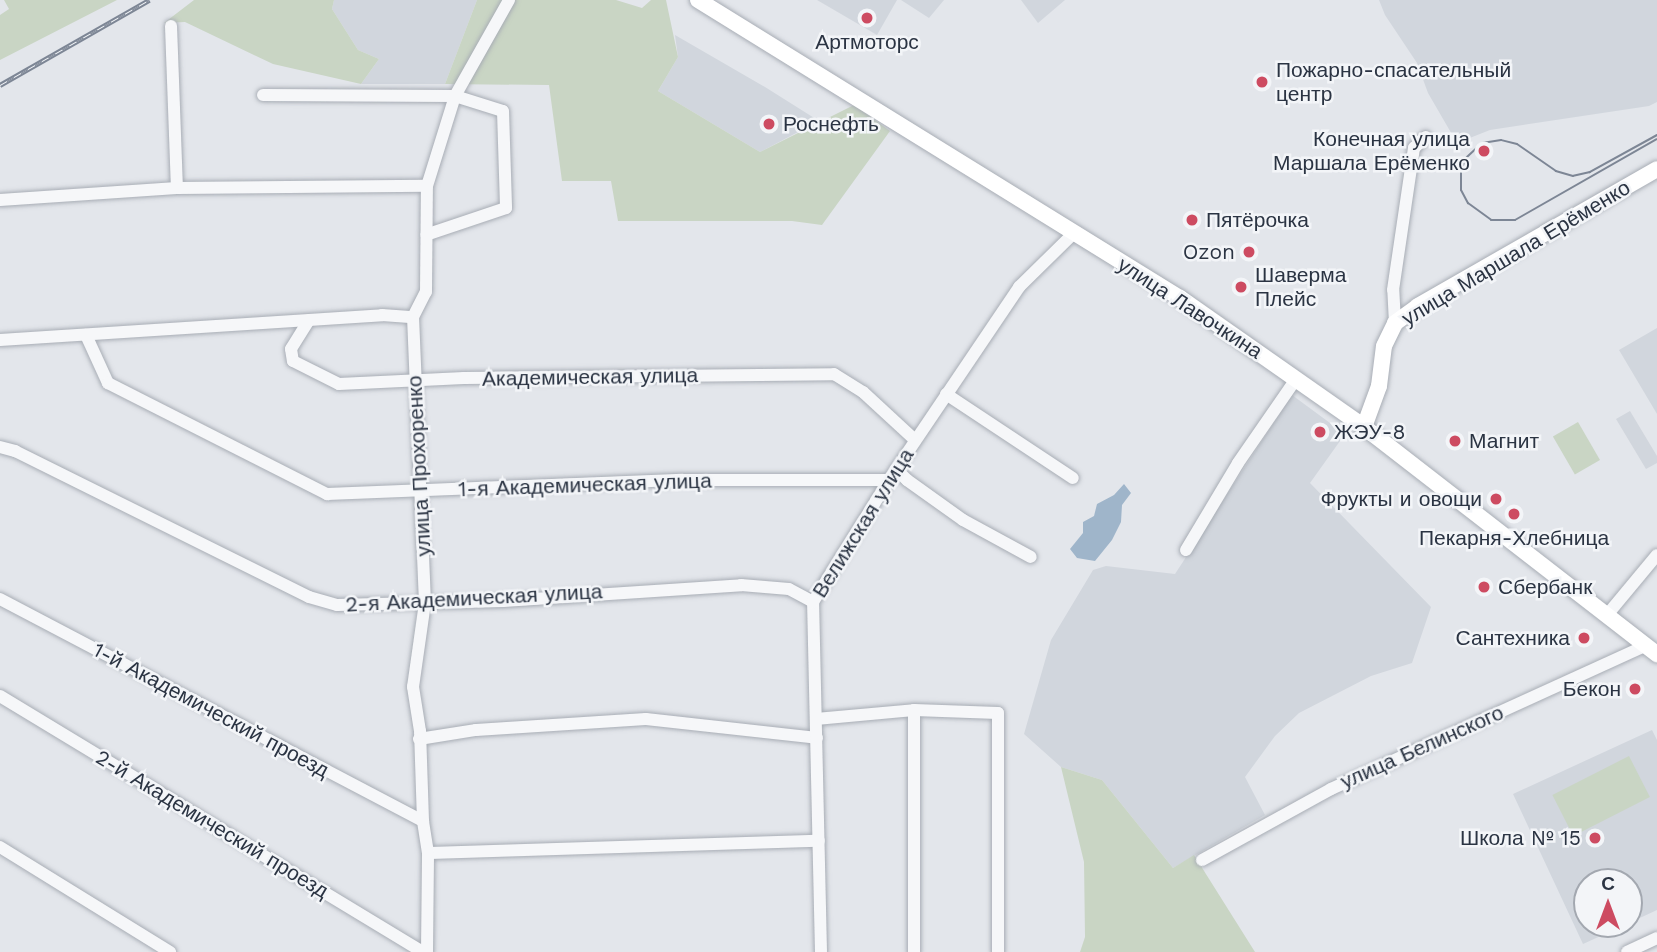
<!DOCTYPE html>
<html>
<head>
<meta charset="utf-8">
<style>
  body { margin:0 }
  #map { position:relative; width:1657px; height:952px; overflow:hidden; background:#e3e6eb; font-family:"Work Sans",sans-serif }
  div>[style] { position:absolute }
  .built>* { inset:0; background:#d1d6dd }
  .green>* { inset:0; background:#c9d5c4; transform-origin:0 0 }
  .water>* { inset:0; background:#9fb5ca }
  .roads { filter:drop-shadow(0 0 2px #a8adb5) drop-shadow(0 0 2px #a8adb5) }
  .minor>* { height:12px; margin:-6px; padding:0 6px; transform-origin:6px; border-radius:6px; background:#f6f7f9 }
  .major>* { height:16px; margin:-8px; padding:0 8px; transform-origin:8px; border-radius:8px; background:#fff }
  .tram>* { height:2px; margin:-1px; padding:0 1px; transform-origin:1px; border-radius:1px; background:#7d8695 }
  .rail>* { height:5px; margin-top:-2.5px; transform-origin:0; background:repeating-linear-gradient(90deg,#f3f5f8 0 8px,#7d8695 0 16px); box-sizing:border-box; border-block:2px solid #7d8695 }
  .dots>* { width:19px; height:19px; translate:-50% -50%; box-sizing:border-box; border:4px solid #f3f5f8; border-radius:50% }
  span { translate:-50% -50%; white-space:nowrap; text-align:center; line-height:1.15; -webkit-text-stroke:5px #f3f5f8; paint-order:stroke }
  .poi-label { font-size:21px; color:#2b3443 }
  .left { translate:0 -50%; text-align:left }
  .right { translate:-100% -50%; text-align:right }
  .street-label { font-size:21px; color:#2b3443 }
  .north { position:absolute; left:1573px; top:868px; width:70px; height:70px; box-sizing:border-box; background:#f3f5f8; border:2px solid #a3a8b0; border-radius:50%; rotate:0deg; font-size:19px; font-weight:700; line-height:28px; text-align:center; color:#2b3443 }
  .north::after { content:''; display:block; margin:auto; width:24px; height:32px; background:#cd4b61; clip-path:polygon(50% 0,100% 100%,50% 72%,0 100%) }
</style>
</head>
<body>
<div id="map">
  <div class="built">
    <i style="clip-path:polygon(334px 0,477px 0,445px 84px,361px 84px,379px 59px,358px 50px,332px 9px)"></i>
    <i style="clip-path:polygon(817px 0,897px 0,877px 35px)"></i>
    <i style="clip-path:polygon(901px 0,944px 0,929px 18px)"></i>
    <i style="clip-path:polygon(1021px 0,1065px 0,1038px 23px)"></i>
    <i style="clip-path:polygon(1379px 0,1657px 0,1657px 102px,1649px 106px,1490px 130px,1457px 143px,1428px 93px,1417px 63px,1385px 15px)"></i>
    <i style="clip-path:polygon(675px 35px,765px 87px,819px 121px,760px 152px,658px 91px,678px 57px)"></i>
    <i style="clip-path:polygon(1657px 328px,1657px 414px,1619px 350px)"></i>
    <i style="clip-path:polygon(1292px 395px,1345px 434px,1310px 483px,1431px 607px,1412px 663px,1371px 676px,1299px 713px,1275px 736px,1245px 777px,1265px 815px,1173px 868px,1102px 780px,1061px 767px,1024px 734px,1051px 640px,1093px 570px,1106px 566px,1175px 574px)"></i>
    <i style="clip-path:polygon(1630px 411px,1657px 456px,1657px 463px,1646px 469px,1616px 419px)"></i>
    <i style="clip-path:polygon(1652px 730px,1657px 740px,1657px 910px,1629px 923px,1629px 882px,1587px 882px,1587px 924px,1627px 924px,1583px 944px,1513px 794px)"></i>
  </div>
  <div class="green">
    <i style="clip-path:polygon(4px 0,117px 0,0 60px,0 15px,9px 9px)"></i>
    <i style="clip-path:polygon(194px 0,334px 0,332px 9px,358px 50px,379px 59px,361px 84px,273px 64px,185px 22px,164px 23px)"></i>
    <i style="clip-path:polygon(477px 0,616px 0,642px 8px,651px 0,666px 0,678px 57px,658px 91px,760px 152px,854px 105px,890px 131px,822px 225px,792px 221px,618px 221px,611px 181px,562px 181px,549px 85px,445px 84px)"></i>
    <i style="left:1578px;top:422px;width:44px;height:29px;rotate:60deg"></i>
    <i style="left:1629px;top:756px;width:46px;height:86px;rotate:63deg"></i>
    <i style="clip-path:polygon(1061px 767px,1102px 780px,1173px 868px,1194px 855px,1255px 952px,1080px 952px,1085px 937px,1084px 862px)"></i>
  </div>
  <div class="water">
    <i style="clip-path:polygon(1124px 484px,1131px 493px,1122px 505px,1121px 522px,1112px 540px,1095px 561px,1077px 558px,1070px 549px,1083px 533px,1083px 522px,1094px 516px,1097px 504px,1114px 495px)"></i>
  </div>
  <div class="roads">
    <div class="minor">
      <i style="left:171px;top:26px;width:162px;rotate:87.9deg"></i>
      <i style="left:263px;top:95px;width:192px;rotate:0.3deg"></i>
      <i style="left:455px;top:96px;width:50px;rotate:17.4deg"></i>
      <i style="left:503px;top:111px;width:97px;rotate:88.2deg"></i>
      <i style="left:506px;top:208px;width:84px;rotate:161.4deg"></i>
      <i style="left:0;top:200px;width:177px;rotate:-3.9deg"></i>
      <i style="left:177px;top:188px;width:250px;rotate:-0.5deg"></i>
      <i style="left:309px;top:320px;width:34px;rotate:122deg"></i>
      <i style="left:291px;top:349px;width:12px;rotate:81deg"></i>
      <i style="left:293px;top:361px;width:51px;rotate:26.6deg"></i>
      <i style="left:339px;top:384px;width:125px;rotate:-2.7deg"></i>
      <i style="left:464px;top:378px;width:370px;rotate:-0.6deg"></i>
      <i style="left:834px;top:374px;width:34px;rotate:32deg"></i>
      <i style="left:863px;top:392px;width:71px;rotate:42.7deg"></i>
      <i style="left:1395px;top:323px;width:33px;rotate:-93deg"></i>
      <i style="left:1393px;top:290px;width:144px;rotate:-81.6deg"></i>
      <i style="left:1414px;top:148px;width:16px;rotate:-43deg"></i>
      <i style="left:86px;top:335px;width:53px;rotate:65.4deg"></i>
      <i style="left:108px;top:383px;width:246px;rotate:26.9deg"></i>
      <i style="left:327px;top:494px;width:356px;rotate:-2.3deg"></i>
      <i style="left:683px;top:480px;width:206px"></i>
      <i style="left:0;top:340px;width:383px;rotate:-3.7deg"></i>
      <i style="left:382px;top:315px;width:31px;rotate:4deg"></i>
      <i style="left:946px;top:394px;width:152px;rotate:33.5deg"></i>
      <i style="left:0;top:447px;width:16px;rotate:15deg"></i>
      <i style="left:15px;top:451px;width:328px;rotate:26.4deg"></i>
      <i style="left:309px;top:597px;width:29px;rotate:16deg"></i>
      <i style="left:337px;top:605px;width:166px;rotate:-1.4deg"></i>
      <i style="left:503px;top:601px;width:239px;rotate:-3.8deg"></i>
      <i style="left:741px;top:585px;width:48px;rotate:4.8deg"></i>
      <i style="left:789px;top:589px;width:27px;rotate:28deg"></i>
      <i style="left:896px;top:469px;width:16px;rotate:45deg"></i>
      <i style="left:907px;top:480px;width:69px;rotate:35.5deg"></i>
      <i style="left:963px;top:520px;width:77px;rotate:28.6deg"></i>
      <i style="left:1186px;top:550px;width:101px;rotate:-59.1deg"></i>
      <i style="left:1238px;top:463px;width:102px;rotate:-55.4deg"></i>
      <i style="left:0;top:599px;width:478px;rotate:27.7deg"></i>
      <i style="left:1607px;top:615px;width:78px;rotate:-50.2deg"></i>
      <i style="left:0;top:696px;width:494px;rotate:31.2deg"></i>
      <i style="left:816px;top:719px;width:98px;rotate:-5.2deg"></i>
      <i style="left:914px;top:710px;width:84px;rotate:2deg"></i>
      <i style="left:998px;top:713px;width:239px;rotate:90deg"></i>
      <i style="left:419px;top:739px;width:58px;rotate:-9deg"></i>
      <i style="left:476px;top:730px;width:170px;rotate:-3.7deg"></i>
      <i style="left:646px;top:719px;width:172px;rotate:6.3deg"></i>
      <i style="left:0;top:847px;width:200px;rotate:31.7deg"></i>
      <i style="left:428px;top:853px;width:391px;rotate:-1.8deg"></i>
      <i style="left:1202px;top:860px;width:147px;rotate:-28.8deg"></i>
      <i style="left:1331px;top:789px;width:347px;rotate:-24.5deg"></i>
      <i style="left:427px;top:952px;width:99px;rotate:-89.4deg"></i>
      <i style="left:428px;top:853px;width:32px;rotate:-99deg"></i>
      <i style="left:423px;top:821px;width:90px;rotate:-91.9deg"></i>
      <i style="left:420px;top:731px;width:45px;rotate:-99deg"></i>
      <i style="left:413px;top:687px;width:85px;rotate:-81.9deg"></i>
      <i style="left:425px;top:603px;width:286px;rotate:-92.4deg"></i>
      <i style="left:413px;top:317px;width:28px;rotate:-63deg"></i>
      <i style="left:426px;top:292px;width:106px;rotate:-89.5deg"></i>
      <i style="left:427px;top:186px;width:94px;rotate:-72.7deg"></i>
      <i style="left:455px;top:96px;width:110px;rotate:-60.6deg"></i>
      <i style="left:821px;top:952px;width:350px;rotate:-91.3deg"></i>
      <i style="left:813px;top:602px;width:144px;rotate:-58.1deg"></i>
      <i style="left:889px;top:480px;width:233px;rotate:-56deg"></i>
      <i style="left:1019px;top:287px;width:76px;rotate:-44.5deg"></i>
      <i style="left:914px;top:952px;width:242px;rotate:-90deg"></i>
      <i style="left:1627px;top:952px;width:33px;rotate:-25deg"></i>
    </div>
    <div class="major">
      <i style="left:698px;top:0;width:567px;rotate:31.73deg"></i>
      <i style="left:1180px;top:298px;width:225px;rotate:35deg"></i>
      <i style="left:1364px;top:427px;width:371px;rotate:37.8deg"></i>
      <i style="left:1364px;top:427px;width:44px;rotate:-69.9deg"></i>
      <i style="left:1379px;top:386px;width:40px;rotate:-82.9deg"></i>
      <i style="left:1384px;top:346px;width:25px;rotate:-64deg"></i>
      <i style="left:1395px;top:323px;width:29px;rotate:-36deg"></i>
      <i style="left:1418px;top:306px;width:275px;rotate:-29.8deg"></i>
    </div>
  </div>
  <div class="tram">
    <i style="left:1657px;top:135px;width:77px;rotate:151.1deg"></i>
    <i style="left:1590px;top:172px;width:17px;rotate:167deg"></i>
    <i style="left:1573px;top:176px;width:18px;rotate:-164deg"></i>
    <i style="left:1556px;top:171px;width:47px;rotate:-145.3deg"></i>
    <i style="left:1517px;top:144px;width:16px;rotate:-166deg"></i>
    <i style="left:1501px;top:140px;width:19px;rotate:171deg"></i>
    <i style="left:1482px;top:143px;width:21px;rotate:137deg"></i>
    <i style="left:1467px;top:157px;width:14px;rotate:115deg"></i>
    <i style="left:1461px;top:170px;width:20px;rotate:90deg"></i>
    <i style="left:1461px;top:190px;width:15px;rotate:62deg"></i>
    <i style="left:1468px;top:203px;width:29px;rotate:36deg"></i>
    <i style="left:1491px;top:220px;width:24px"></i>
    <i style="left:1515px;top:220px;width:163px;rotate:-29.7deg"></i>
  </div>
  <div class="rail">
    <i style="left:0;top:85px;width:172px;rotate:-29.7deg"></i>
  </div>
  <div class="dots">
    <i style="left:867px;top:18px;background:#cd4b61"></i>
    <i style="left:1262px;top:82px;background:#cd4b61"></i>
    <i style="left:769px;top:124px;background:#cd4b61"></i>
    <i style="left:1484px;top:151px;background:#cd4b61"></i>
    <i style="left:1192px;top:220px;background:#cd4b61"></i>
    <i style="left:1249px;top:252px;background:#cd4b61"></i>
    <i style="left:1241px;top:287px;background:#cd4b61"></i>
    <i style="left:1320px;top:432px;background:#cd4b61"></i>
    <i style="left:1455px;top:441px;background:#cd4b61"></i>
    <i style="left:1496px;top:499px;background:#cd4b61"></i>
    <i style="left:1514px;top:514px;background:#cd4b61"></i>
    <i style="left:1484px;top:587px;background:#cd4b61"></i>
    <i style="left:1584px;top:638px;background:#cd4b61"></i>
    <i style="left:1635px;top:689px;background:#cd4b61"></i>
    <i style="left:1595px;top:838px;background:#cd4b61"></i>
  </div>
  <div class="poi-label">
    <span style="left:867px;top:42px">Артмоторс</span>
    <span class="left" style="left:1276px;top:82px">Пожарно-спасательный<br>центр</span>
    <span class="left" style="left:783px;top:124px">Роснефть</span>
    <span class="right" style="left:1470px;top:151px">Конечная улица<br>Маршала Ерёменко</span>
    <span class="left" style="left:1206px;top:220px">Пятёрочка</span>
    <span class="right" style="left:1235px;top:252px">Ozon</span>
    <span class="left" style="left:1255px;top:287px">Шаверма<br>Плейс</span>
    <span class="left" style="left:1334px;top:432px">ЖЭУ-8</span>
    <span class="left" style="left:1469px;top:441px">Магнит</span>
    <span class="right" style="left:1482px;top:499px">Фрукты и овощи</span>
    <span style="left:1514px;top:538px">Пекарня-Хлебница</span>
    <span class="left" style="left:1498px;top:587px">Сбербанк</span>
    <span class="right" style="left:1570px;top:638px">Сантехника</span>
    <span class="right" style="left:1621px;top:689px">Бекон</span>
    <span class="right" style="left:1581px;top:838px">Школа № 15</span>
  </div>
  <div class="street-label">
    <span style="left:1516px;top:253px;rotate:-31deg">улица Маршала Ерёменко</span>
    <span style="left:1190px;top:308px;rotate:33deg">улица Лавочкина</span>
    <span style="left:590px;top:377px;rotate:-1deg">Академическая улица</span>
    <span style="left:419px;top:466px;rotate:-93deg">улица Прохоренко</span>
    <span style="left:585px;top:485px;rotate:-2deg">1-я Академическая улица</span>
    <span style="left:863px;top:523px;rotate:-58deg">Велижская улица</span>
    <span style="left:474px;top:598px;rotate:-3deg">2-я Академическая улица</span>
    <span style="left:211px;top:710px;rotate:28deg">1-й Академический проезд</span>
    <span style="left:1422px;top:747px;rotate:-24deg">улица Белинского</span>
    <span style="left:212px;top:824px;rotate:31deg">2-й Академический проезд</span>
  </div>
  <div class="north">С</div>
</div>
</body>
</html>
